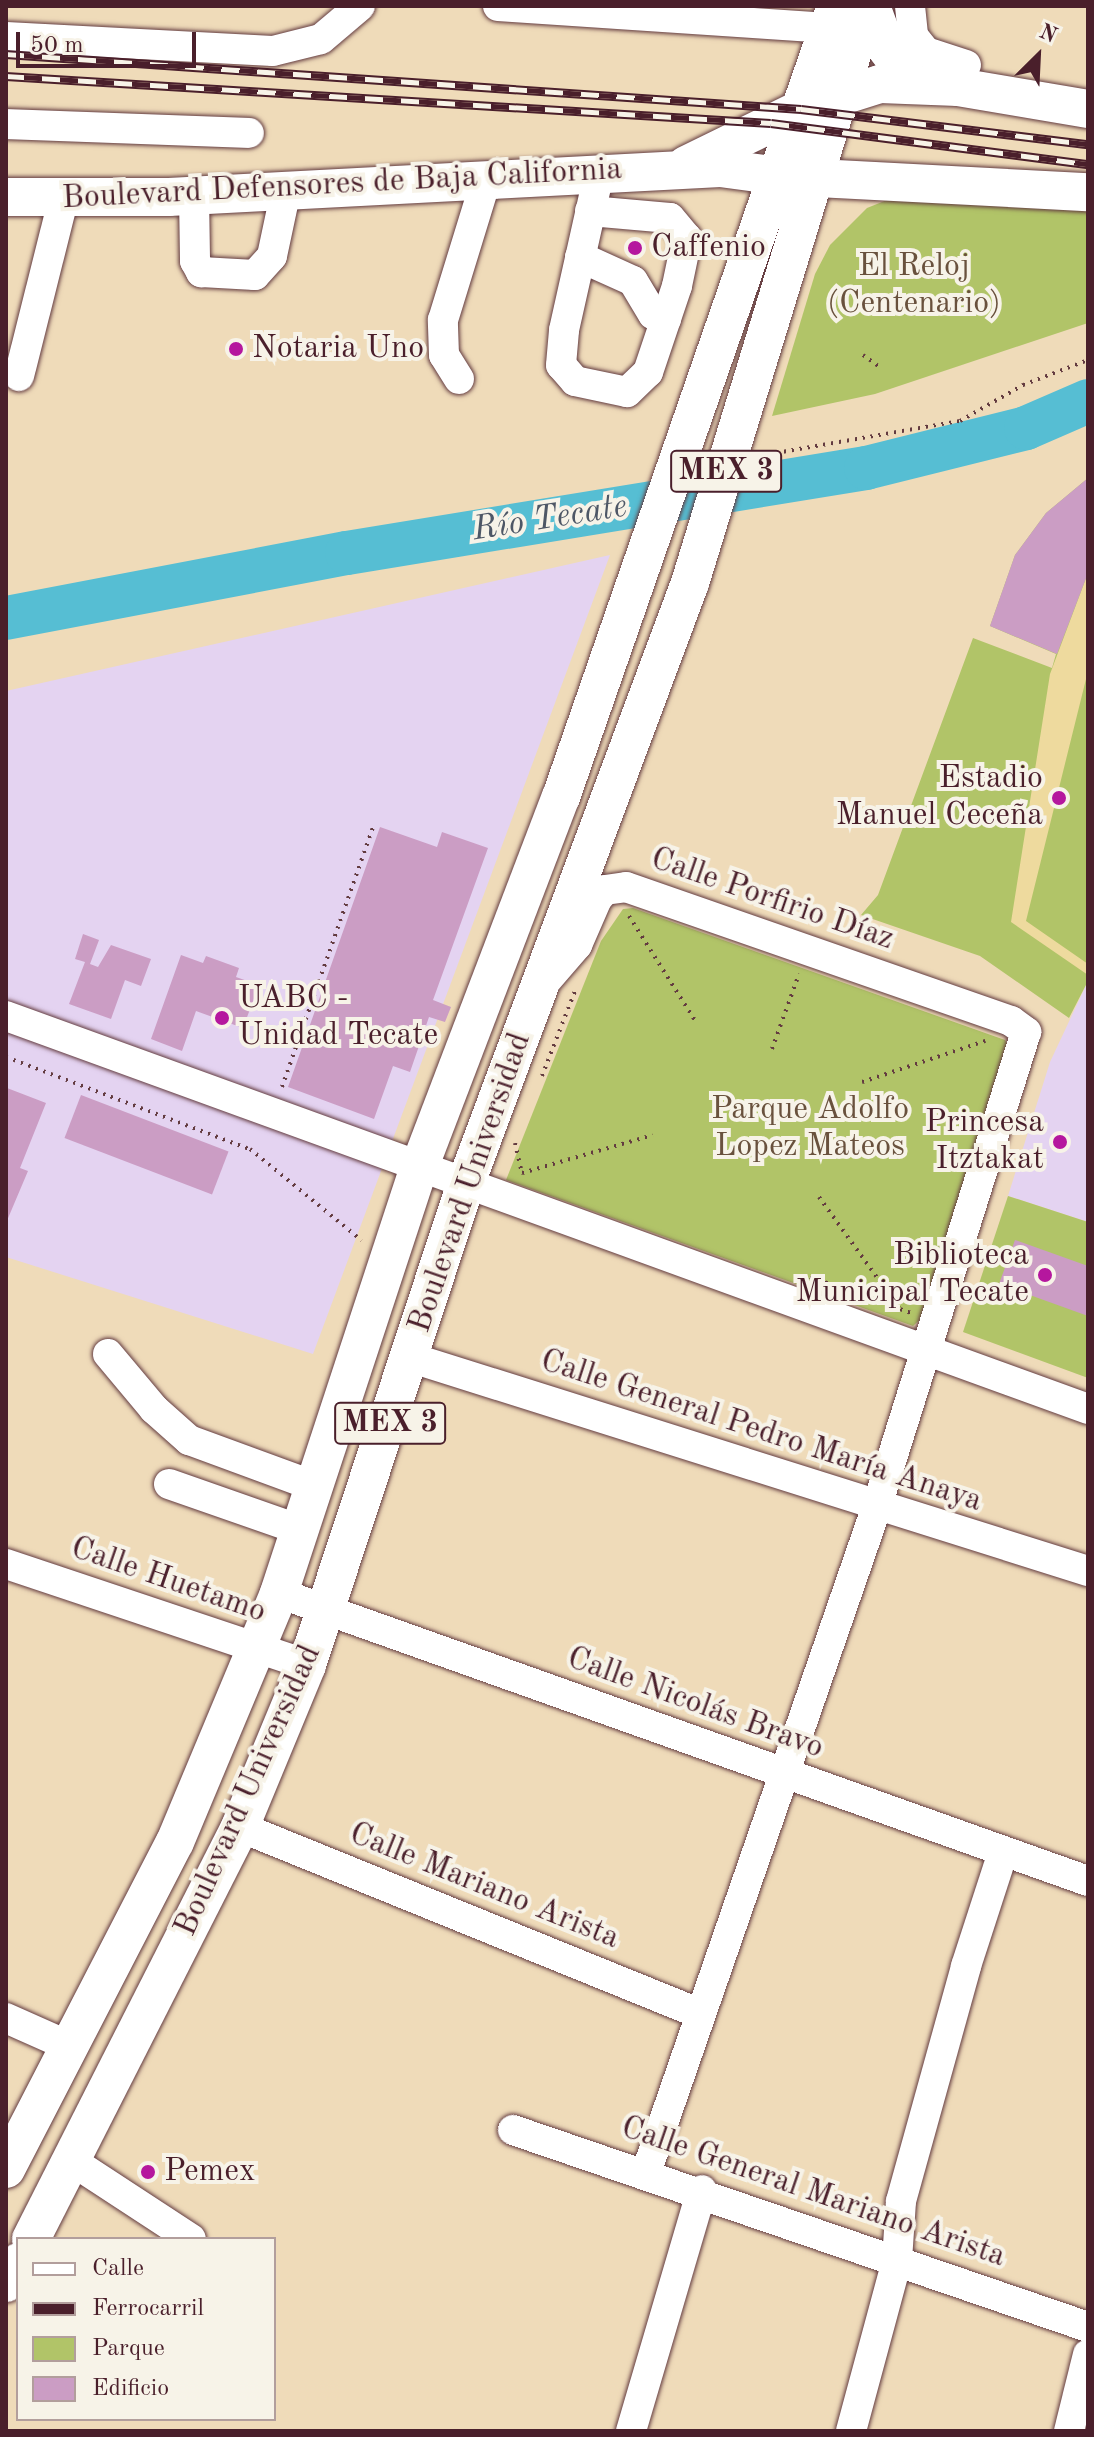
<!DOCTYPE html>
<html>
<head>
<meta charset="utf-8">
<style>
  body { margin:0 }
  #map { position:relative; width:1094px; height:2437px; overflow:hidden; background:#efdbb9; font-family:"Old Standard TT",serif }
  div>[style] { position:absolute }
  .built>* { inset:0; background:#e4d3f1 }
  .green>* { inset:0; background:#b1c468 }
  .sand>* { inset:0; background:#eeda9e }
  .river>* { height:44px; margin:-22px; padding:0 22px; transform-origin:22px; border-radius:22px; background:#56bed3 }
  .building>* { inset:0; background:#cb9dc4; transform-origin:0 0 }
  .path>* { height:4px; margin-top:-2px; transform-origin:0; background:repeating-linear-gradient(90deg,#633b40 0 2px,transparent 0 8px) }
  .roads { filter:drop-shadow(0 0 2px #633b40) drop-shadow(0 0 2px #633b40) }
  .minor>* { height:30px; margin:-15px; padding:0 15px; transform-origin:15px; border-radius:15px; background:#fff }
  .major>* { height:38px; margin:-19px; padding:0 19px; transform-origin:19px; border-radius:19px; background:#fff }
  .rail>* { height:9px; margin-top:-4.5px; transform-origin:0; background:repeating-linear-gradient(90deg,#f7f3e8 0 18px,#4a1f2b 0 36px); box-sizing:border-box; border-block:2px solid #4a1f2b }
  .dots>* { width:22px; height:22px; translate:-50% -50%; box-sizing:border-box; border:4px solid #f7f3e8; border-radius:50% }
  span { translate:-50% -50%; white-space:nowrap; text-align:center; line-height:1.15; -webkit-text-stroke:8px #f7f3e8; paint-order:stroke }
  .shield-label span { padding:2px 6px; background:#f7f3e8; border:2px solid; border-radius:6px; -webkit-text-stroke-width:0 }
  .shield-label { font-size:30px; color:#4a1f2b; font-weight:700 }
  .street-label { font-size:32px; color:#4a1f2b }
  .poi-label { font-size:32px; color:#4a1f2b }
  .left { translate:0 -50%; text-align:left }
  .right { translate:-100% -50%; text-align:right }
  .park-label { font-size:32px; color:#69513d }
  .water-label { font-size:34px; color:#4e5766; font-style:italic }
  .frame { position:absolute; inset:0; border:8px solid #4a1f2b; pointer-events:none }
  .legend { position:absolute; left:16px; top:2237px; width:260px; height:184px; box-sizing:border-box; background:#f7f3e8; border:2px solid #b29e9c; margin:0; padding:10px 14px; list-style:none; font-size:24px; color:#4a1f2b }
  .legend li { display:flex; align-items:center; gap:16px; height:40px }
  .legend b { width:40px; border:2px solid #b29e9c }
  .north { position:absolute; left:998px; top:16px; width:80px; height:80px; -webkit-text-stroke:6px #f7f3e8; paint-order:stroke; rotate:24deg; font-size:22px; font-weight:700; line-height:32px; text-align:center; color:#4a1f2b }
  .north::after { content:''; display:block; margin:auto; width:28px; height:36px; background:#4a1f2b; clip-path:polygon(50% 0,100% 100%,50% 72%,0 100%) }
  .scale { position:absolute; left:16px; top:32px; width:180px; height:36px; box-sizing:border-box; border:4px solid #4a1f2b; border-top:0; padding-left:10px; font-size:24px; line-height:28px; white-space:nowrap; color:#4a1f2b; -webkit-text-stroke:6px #f7f3e8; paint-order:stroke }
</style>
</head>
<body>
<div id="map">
  <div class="built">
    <i style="clip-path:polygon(610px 555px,313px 1354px,6px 1257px,6px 691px)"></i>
    <i style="clip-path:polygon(1088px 981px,1088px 1222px,1008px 1196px,1050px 1062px)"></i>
  </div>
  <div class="green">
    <i style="clip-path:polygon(897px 196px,1088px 208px,1088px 323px,875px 394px,772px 416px,815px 274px,830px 245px,867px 208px)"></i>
    <i style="clip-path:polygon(1088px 478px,1088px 981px,1069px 1018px,980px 956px,861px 915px,878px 895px,973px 638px,1052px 668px,1056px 654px,990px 626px,1015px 555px,1046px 513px)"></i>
    <i style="clip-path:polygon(633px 908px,1005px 1040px,1010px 1049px,924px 1316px,913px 1326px,506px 1180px,601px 941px,623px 909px)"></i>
    <i style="clip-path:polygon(1008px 1196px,1088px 1222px,1088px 1378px,963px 1332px)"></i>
  </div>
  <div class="sand">
    <i style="clip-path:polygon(1088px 573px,1088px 671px,1026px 921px,1088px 964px,1088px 975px,1011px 922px,1050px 674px)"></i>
  </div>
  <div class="river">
    <i style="left:6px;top:618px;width:347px;rotate:-10.8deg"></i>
    <i style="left:347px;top:553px;width:526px;rotate:-9.3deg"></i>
    <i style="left:866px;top:468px;width:165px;rotate:-14deg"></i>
    <i style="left:1026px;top:428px;width:68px;rotate:-23.5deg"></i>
  </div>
  <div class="building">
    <i style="clip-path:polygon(1088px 478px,1088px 573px,1057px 654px,990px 626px,1015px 555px,1046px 513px)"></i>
    <i style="clip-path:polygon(380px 827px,437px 847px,442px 832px,488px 848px,433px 1000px,451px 1007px,445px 1022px,429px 1017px,410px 1072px,393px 1066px,374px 1119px,288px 1087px)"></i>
    <i style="clip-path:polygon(83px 934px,99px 940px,90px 964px,98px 967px,111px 945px,151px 959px,141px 986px,125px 980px,111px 1019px,69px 1004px,85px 962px,75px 959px)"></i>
    <i style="clip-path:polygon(181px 955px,203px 963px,206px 956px,239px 968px,236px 977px,259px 985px,243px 1028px,196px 1011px,182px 1051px,151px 1039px)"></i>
    <i style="clip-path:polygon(7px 1088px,46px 1103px,20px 1168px,28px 1171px,6px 1223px)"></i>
    <i style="left:81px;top:1095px;width:158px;height:46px;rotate:21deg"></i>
    <i style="clip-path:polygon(1015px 1240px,1088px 1266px,1088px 1316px,999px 1284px)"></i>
  </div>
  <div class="path">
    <i style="left:863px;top:355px;width:22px;rotate:36deg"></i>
    <i style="left:776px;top:453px;width:187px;rotate:-9.9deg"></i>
    <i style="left:960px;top:421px;width:73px;rotate:-29.7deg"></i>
    <i style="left:1023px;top:385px;width:70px;rotate:-21deg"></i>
    <i style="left:629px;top:916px;width:125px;rotate:57.7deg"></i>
    <i style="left:772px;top:1049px;width:80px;rotate:-70.2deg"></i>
    <i style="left:6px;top:1057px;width:261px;rotate:20.7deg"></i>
    <i style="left:250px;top:1149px;width:144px;rotate:39.3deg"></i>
    <i style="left:542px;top:1076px;width:91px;rotate:-68.8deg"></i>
    <i style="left:862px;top:1082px;width:130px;rotate:-18.4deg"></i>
    <i style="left:282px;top:1087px;width:278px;rotate:-70.7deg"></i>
    <i style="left:515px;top:1143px;width:32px;rotate:77deg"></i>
    <i style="left:522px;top:1173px;width:136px;rotate:-16.2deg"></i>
    <i style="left:819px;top:1197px;width:137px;rotate:54.2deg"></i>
    <i style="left:810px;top:1277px;width:107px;rotate:19.6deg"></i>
  </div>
  <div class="roads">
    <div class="minor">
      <i style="left:498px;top:6px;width:331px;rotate:3.8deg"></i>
      <i style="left:910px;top:6px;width:30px;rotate:84deg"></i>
      <i style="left:913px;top:36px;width:21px;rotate:51deg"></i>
      <i style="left:926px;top:52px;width:42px;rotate:18deg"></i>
      <i style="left:6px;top:37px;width:267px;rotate:3deg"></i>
      <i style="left:273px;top:51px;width:49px;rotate:-14deg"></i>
      <i style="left:321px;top:39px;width:51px;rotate:-40.2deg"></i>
      <i style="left:6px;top:124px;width:243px;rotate:2.1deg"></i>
      <i style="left:194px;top:195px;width:66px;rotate:89.1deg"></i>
      <i style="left:195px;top:261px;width:13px;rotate:61deg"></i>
      <i style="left:201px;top:272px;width:54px;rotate:3.2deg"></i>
      <i style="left:255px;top:275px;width:25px;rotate:-48deg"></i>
      <i style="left:272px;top:256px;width:67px;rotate:-78deg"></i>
      <i style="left:590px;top:211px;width:80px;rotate:5deg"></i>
      <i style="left:670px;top:218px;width:26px;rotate:50deg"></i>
      <i style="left:687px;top:238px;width:49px;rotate:101.8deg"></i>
      <i style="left:677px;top:286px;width:91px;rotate:108.6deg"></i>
      <i style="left:648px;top:372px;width:29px;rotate:136deg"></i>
      <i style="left:627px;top:392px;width:53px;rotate:-168.1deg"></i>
      <i style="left:575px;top:381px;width:21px;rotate:-131deg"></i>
      <i style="left:561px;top:365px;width:35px;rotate:-85deg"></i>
      <i style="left:564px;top:330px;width:161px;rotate:-77.4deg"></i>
      <i style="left:580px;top:257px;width:58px;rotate:24.4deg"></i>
      <i style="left:633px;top:281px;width:39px;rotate:59deg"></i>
      <i style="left:653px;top:314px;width:14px;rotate:21deg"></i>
      <i style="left:19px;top:376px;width:180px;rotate:-75.9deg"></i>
      <i style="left:459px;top:379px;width:28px;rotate:-122deg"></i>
      <i style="left:444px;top:355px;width:35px;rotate:-92deg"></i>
      <i style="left:443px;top:320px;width:146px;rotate:-72.9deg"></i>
      <i style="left:546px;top:981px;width:48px;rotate:-49.3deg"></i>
      <i style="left:577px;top:945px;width:50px;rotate:-66.5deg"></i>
      <i style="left:597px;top:899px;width:12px;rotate:-48deg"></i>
      <i style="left:605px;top:890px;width:21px;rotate:-8deg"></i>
      <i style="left:626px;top:887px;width:408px;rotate:19.2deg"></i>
      <i style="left:1011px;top:1021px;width:19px;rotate:36deg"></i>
      <i style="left:1026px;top:1032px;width:500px;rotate:107.46deg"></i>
      <i style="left:876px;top:1509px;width:703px;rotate:109.11deg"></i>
      <i style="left:6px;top:1016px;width:1151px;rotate:19.96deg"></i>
      <i style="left:108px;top:1354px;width:72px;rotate:50.1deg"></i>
      <i style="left:154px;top:1409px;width:47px;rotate:41.5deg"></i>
      <i style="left:189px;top:1440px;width:133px;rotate:20.2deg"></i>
      <i style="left:412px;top:1358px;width:709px;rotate:17.49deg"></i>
      <i style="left:169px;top:1484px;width:139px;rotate:19.3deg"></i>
      <i style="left:6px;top:1564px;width:317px;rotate:18.5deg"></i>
      <i style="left:279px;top:1593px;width:859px;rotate:19.6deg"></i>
      <i style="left:240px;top:1827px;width:497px;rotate:22.1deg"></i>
      <i style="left:6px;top:2018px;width:71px;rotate:24deg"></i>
      <i style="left:513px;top:2130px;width:608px;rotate:18.91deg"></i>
      <i style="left:72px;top:2161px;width:142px;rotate:33.2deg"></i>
      <i style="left:631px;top:2431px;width:251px;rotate:-73.6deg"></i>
      <i style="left:851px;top:2431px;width:177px;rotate:-74.9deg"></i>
      <i style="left:897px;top:2260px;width:59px;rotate:-86.1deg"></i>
      <i style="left:901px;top:2201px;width:244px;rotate:-74.5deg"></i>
      <i style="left:966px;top:1966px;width:120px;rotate:-72deg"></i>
      <i style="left:1069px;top:2431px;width:79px;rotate:-76.1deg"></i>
    </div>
    <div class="major">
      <i style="left:871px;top:6px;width:46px;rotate:69.6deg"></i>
      <i style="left:887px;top:49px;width:44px;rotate:54.2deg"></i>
      <i style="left:686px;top:165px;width:128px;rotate:-26deg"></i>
      <i style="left:801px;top:109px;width:83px;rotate:-17.6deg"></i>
      <i style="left:880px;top:84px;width:78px;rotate:2.2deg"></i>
      <i style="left:958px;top:87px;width:132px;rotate:9.6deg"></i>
      <i style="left:6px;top:197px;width:163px"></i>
      <i style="left:169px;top:197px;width:552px;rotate:-3.01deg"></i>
      <i style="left:720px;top:168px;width:60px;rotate:7.7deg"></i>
      <i style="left:779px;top:176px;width:309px;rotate:3deg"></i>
      <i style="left:6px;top:2169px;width:368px;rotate:-62.7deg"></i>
      <i style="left:175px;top:1842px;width:270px;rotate:-67.3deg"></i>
      <i style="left:279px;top:1593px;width:447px;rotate:-71.8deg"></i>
      <i style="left:419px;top:1168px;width:397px;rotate:-69.1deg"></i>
      <i style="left:561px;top:797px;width:837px;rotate:-70.83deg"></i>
      <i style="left:31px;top:2239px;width:462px;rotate:-63.1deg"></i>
      <i style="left:240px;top:1827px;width:175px;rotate:-67.5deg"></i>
      <i style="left:307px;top:1665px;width:508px;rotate:-71.74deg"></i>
      <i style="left:466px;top:1183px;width:640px;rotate:-69.53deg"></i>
      <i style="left:690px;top:583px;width:604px;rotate:-72.95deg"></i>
      <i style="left:6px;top:2283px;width:24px;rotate:-60deg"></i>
    </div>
  </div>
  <div class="rail">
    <i style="left:6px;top:54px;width:797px;rotate:3.96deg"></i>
    <i style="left:801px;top:109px;width:289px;rotate:7deg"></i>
    <i style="left:6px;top:76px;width:766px;rotate:3.52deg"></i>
    <i style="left:771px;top:123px;width:320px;rotate:7.4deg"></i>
  </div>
  <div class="dots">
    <i style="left:635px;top:248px;background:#b5179e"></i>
    <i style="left:236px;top:349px;background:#b5179e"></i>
    <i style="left:1059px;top:798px;background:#b5179e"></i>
    <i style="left:222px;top:1018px;background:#b5179e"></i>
    <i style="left:1060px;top:1142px;background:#b5179e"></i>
    <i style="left:1045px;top:1275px;background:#b5179e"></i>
    <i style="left:148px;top:2172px;background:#b5179e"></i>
  </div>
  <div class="shield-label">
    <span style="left:726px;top:471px">MEX 3</span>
    <span style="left:390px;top:1423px">MEX 3</span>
  </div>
  <div class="street-label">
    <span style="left:342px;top:185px;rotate:-3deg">Boulevard Defensores de Baja California</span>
    <span style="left:772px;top:900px;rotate:19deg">Calle Porfirio Díaz</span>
    <span style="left:471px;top:1183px;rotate:-71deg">Boulevard Universidad</span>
    <span style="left:761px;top:1432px;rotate:18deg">Calle General Pedro María Anaya</span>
    <span style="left:168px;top:1581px;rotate:19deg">Calle Huetamo</span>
    <span style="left:695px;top:1704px;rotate:20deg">Calle Nicolás Bravo</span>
    <span style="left:249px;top:1791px;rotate:-66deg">Boulevard Universidad</span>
    <span style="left:484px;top:1887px;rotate:22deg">Calle Mariano Arista</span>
    <span style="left:813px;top:2193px;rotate:19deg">Calle General Mariano Arista</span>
  </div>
  <div class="poi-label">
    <span class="left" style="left:651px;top:248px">Caffenio</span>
    <span class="left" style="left:252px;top:349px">Notaria Uno</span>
    <span class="right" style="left:1043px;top:798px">Estadio<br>Manuel Ceceña</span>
    <span class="left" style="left:238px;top:1018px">UABC -<br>Unidad Tecate</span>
    <span class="right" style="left:1044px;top:1142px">Princesa<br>Itztakat</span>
    <span class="right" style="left:1029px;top:1275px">Biblioteca<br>Municipal Tecate</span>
    <span class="left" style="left:164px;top:2172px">Pemex</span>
  </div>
  <div class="park-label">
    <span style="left:914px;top:286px">El Reloj<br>(Centenario)</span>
    <span style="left:810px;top:1129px">Parque Adolfo<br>Lopez Mateos</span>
  </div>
  <div class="water-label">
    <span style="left:550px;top:519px;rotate:-9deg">Río Tecate</span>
  </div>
  <div class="frame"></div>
  <ul class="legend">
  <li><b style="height:10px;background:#fff"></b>Calle</li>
  <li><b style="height:10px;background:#4a1f2b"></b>Ferrocarril</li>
  <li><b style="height:22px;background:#b1c468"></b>Parque</li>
  <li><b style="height:22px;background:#cb9dc4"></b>Edificio</li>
  </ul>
  <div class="north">N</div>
  <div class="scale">50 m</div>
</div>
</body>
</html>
